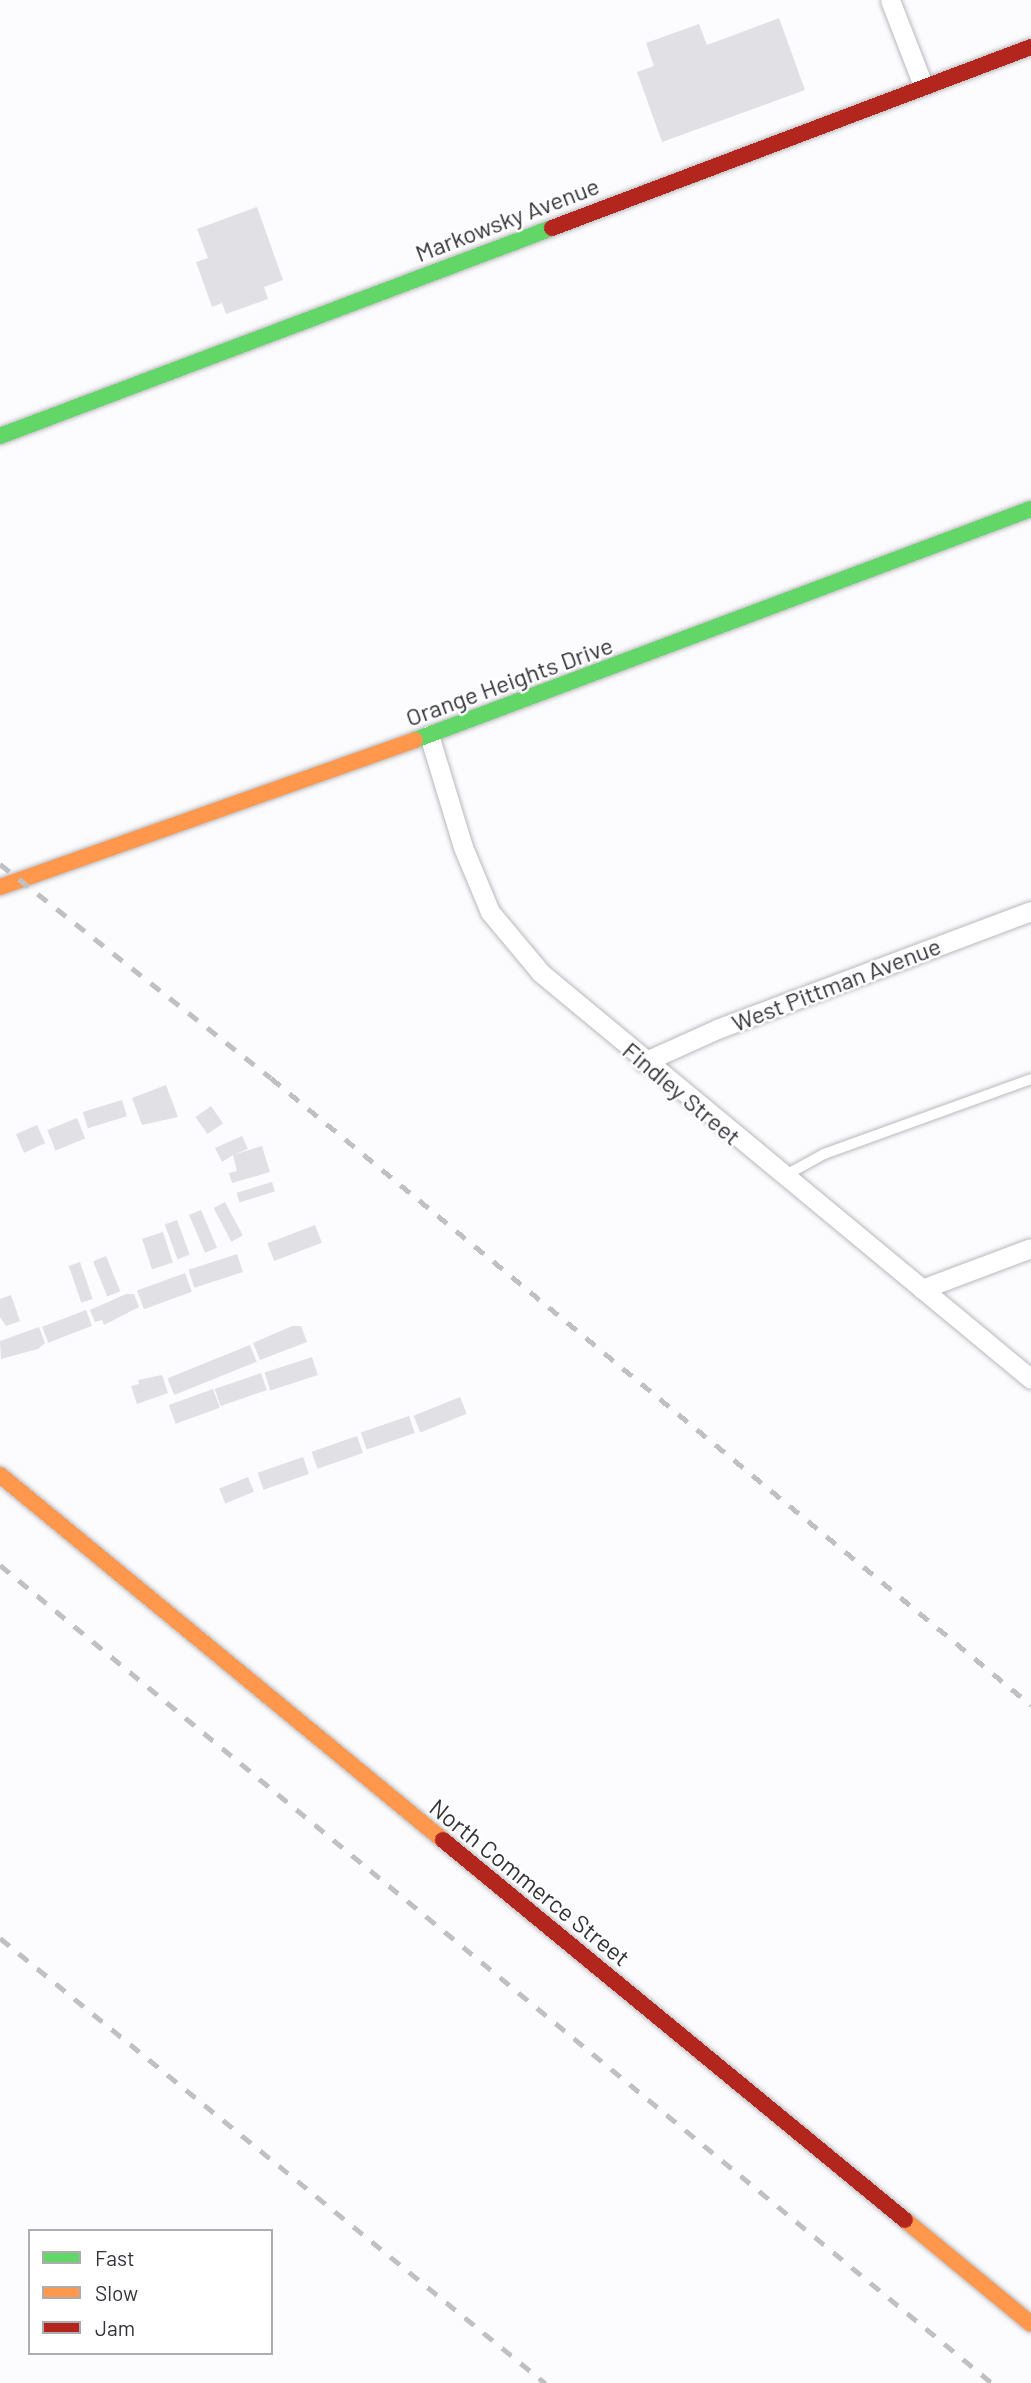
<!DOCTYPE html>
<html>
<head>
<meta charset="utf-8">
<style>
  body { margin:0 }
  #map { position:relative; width:1031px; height:2383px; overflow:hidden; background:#fcfcfe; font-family:Barlow,sans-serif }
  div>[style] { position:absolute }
  .building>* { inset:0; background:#e1e1e5; transform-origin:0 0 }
  .roads { filter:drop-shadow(0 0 2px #b9b9bd) drop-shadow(0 0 2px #b9b9bd) }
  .lane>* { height:10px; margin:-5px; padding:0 5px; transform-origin:5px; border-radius:5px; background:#fff }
  .street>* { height:19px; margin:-9.5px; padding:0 9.5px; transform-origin:9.5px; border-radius:9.5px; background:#fff }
  .fast>* { height:16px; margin:-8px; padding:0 8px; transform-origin:8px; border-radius:8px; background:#63d668 }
  .slow>* { height:16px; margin:-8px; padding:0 8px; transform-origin:8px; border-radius:8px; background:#ff974d }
  .jam>* { height:16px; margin:-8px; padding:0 8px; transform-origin:8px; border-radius:8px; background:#b3261e }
  .rail>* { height:5px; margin-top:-2.5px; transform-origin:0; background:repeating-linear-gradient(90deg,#c0c0c2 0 12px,transparent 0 24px) }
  span { translate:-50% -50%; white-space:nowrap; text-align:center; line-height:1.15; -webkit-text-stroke:5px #fff; paint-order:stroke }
  .street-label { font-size:24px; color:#333239 }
  .legend { position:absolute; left:28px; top:2229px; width:245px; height:126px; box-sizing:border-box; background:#fff; border:2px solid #adadb0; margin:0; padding:9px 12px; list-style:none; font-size:21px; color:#333239 }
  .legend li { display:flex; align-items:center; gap:14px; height:35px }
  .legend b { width:35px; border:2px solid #adadb0 }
</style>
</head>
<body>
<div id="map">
  <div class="building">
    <i style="clip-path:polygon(779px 18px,805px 90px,662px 142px,637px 72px,654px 66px,646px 43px,699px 24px,707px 45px)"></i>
    <i style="clip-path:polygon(257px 207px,283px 280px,264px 287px,268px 299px,226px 314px,222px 303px,212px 307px,196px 262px,208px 258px,197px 229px)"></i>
    <i style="clip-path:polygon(166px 1085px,178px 1117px,142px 1125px,132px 1098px)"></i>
    <i style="left:122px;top:1100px;width:17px;height:41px;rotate:73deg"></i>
    <i style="left:211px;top:1106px;width:21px;height:19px;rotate:55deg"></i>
    <i style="left:77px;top:1118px;width:22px;height:32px;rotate:68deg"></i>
    <i style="left:37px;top:1125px;width:20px;height:23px;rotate:66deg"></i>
    <i style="clip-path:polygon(242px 1136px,248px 1149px,233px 1155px,262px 1146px,270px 1172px,232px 1183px,229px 1173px,237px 1171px,233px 1155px,222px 1162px,215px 1148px)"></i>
    <i style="left:272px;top:1182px;width:10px;height:37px;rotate:73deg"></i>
    <i style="left:225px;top:1202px;width:38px;height:13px;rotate:62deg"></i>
    <i style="left:201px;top:1210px;width:41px;height:13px;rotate:67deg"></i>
    <i style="left:177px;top:1220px;width:37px;height:13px;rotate:70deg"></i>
    <i style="left:315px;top:1225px;width:19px;height:51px;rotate:69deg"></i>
    <i style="left:163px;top:1232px;width:32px;height:22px;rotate:72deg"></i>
    <i style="left:237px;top:1254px;width:19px;height:51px;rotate:72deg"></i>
    <i style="left:106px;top:1256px;width:38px;height:14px;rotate:68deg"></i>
    <i style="left:80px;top:1262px;width:39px;height:12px;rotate:71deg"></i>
    <i style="left:185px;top:1273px;width:20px;height:51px;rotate:70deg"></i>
    <i style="clip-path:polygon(126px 1294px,134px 1294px,139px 1307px,104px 1325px,102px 1320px,95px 1322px,90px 1310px)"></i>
    <i style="clip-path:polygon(11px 1295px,20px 1321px,6px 1326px,0 1317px,0 1299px)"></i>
    <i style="left:86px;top:1310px;width:17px;height:47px;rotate:69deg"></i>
    <i style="clip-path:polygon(292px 1326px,301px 1326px,307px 1342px,260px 1360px,253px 1343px)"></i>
    <i style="clip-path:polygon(39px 1327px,45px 1343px,38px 1349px,1px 1359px,0 1341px)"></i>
    <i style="left:250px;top:1345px;width:18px;height:89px;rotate:68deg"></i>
    <i style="left:312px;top:1357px;width:19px;height:50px;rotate:72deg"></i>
    <i style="left:261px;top:1373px;width:18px;height:49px;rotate:71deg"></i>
    <i style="clip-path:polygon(162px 1375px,168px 1393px,137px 1404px,131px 1386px,139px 1384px,138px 1380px)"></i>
    <i style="left:213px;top:1389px;width:20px;height:47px;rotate:70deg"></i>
    <i style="left:460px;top:1397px;width:18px;height:50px;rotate:68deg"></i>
    <i style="left:409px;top:1416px;width:18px;height:51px;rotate:71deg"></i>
    <i style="left:357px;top:1436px;width:18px;height:48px;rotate:71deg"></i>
    <i style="left:303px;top:1457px;width:18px;height:48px;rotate:71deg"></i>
    <i style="left:248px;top:1477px;width:16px;height:31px;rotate:68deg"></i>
  </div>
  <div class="roads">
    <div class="lane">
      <i style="left:784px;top:1176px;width:46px;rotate:-28.8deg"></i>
      <i style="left:824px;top:1154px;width:220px;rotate:-19.9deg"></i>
    </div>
    <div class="street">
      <i style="left:890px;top:0;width:91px;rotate:68.8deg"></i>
      <i style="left:429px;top:735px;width:117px;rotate:73.1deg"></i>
      <i style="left:463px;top:847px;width:70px;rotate:67.4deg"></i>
      <i style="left:490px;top:912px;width:80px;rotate:50.1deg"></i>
      <i style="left:541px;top:973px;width:636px;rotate:39.64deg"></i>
      <i style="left:644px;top:1062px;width:80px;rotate:-24.3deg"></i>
      <i style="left:717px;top:1029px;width:335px;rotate:-20.6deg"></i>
      <i style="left:922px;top:1289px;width:116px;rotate:-20.6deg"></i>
    </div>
    <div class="fast">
      <i style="left:0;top:436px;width:590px;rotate:-20.65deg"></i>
      <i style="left:415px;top:740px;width:658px;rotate:-20.56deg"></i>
    </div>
    <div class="slow">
      <i style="left:0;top:887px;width:440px;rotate:-19.5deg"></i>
      <i style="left:0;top:1475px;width:574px;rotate:39.49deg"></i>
      <i style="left:905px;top:2220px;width:163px;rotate:39.5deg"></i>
    </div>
    <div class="jam">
      <i style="left:552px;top:228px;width:512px;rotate:-20.7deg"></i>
      <i style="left:443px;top:1840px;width:598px;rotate:39.44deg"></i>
    </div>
  </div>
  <div class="rail">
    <i style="left:0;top:864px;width:345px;rotate:38.3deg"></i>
    <i style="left:271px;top:1078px;width:985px;rotate:39.52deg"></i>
    <i style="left:0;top:1565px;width:1286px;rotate:39.51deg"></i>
    <i style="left:0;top:1938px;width:704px;rotate:39.23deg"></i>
  </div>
  <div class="street-label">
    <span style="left:507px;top:219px;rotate:-21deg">Markowsky Avenue</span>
    <span style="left:509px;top:681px;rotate:-20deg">Orange Heights Drive</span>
    <span style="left:836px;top:984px;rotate:-21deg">West Pittman Avenue</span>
    <span style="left:682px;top:1093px;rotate:40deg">Findley Street</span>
    <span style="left:530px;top:1882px;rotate:39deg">North Commerce Street</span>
  </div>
  <ul class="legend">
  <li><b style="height:9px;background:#63d668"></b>Fast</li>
  <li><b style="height:9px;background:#ff974d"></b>Slow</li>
  <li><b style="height:9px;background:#b3261e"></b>Jam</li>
  </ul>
</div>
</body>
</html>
